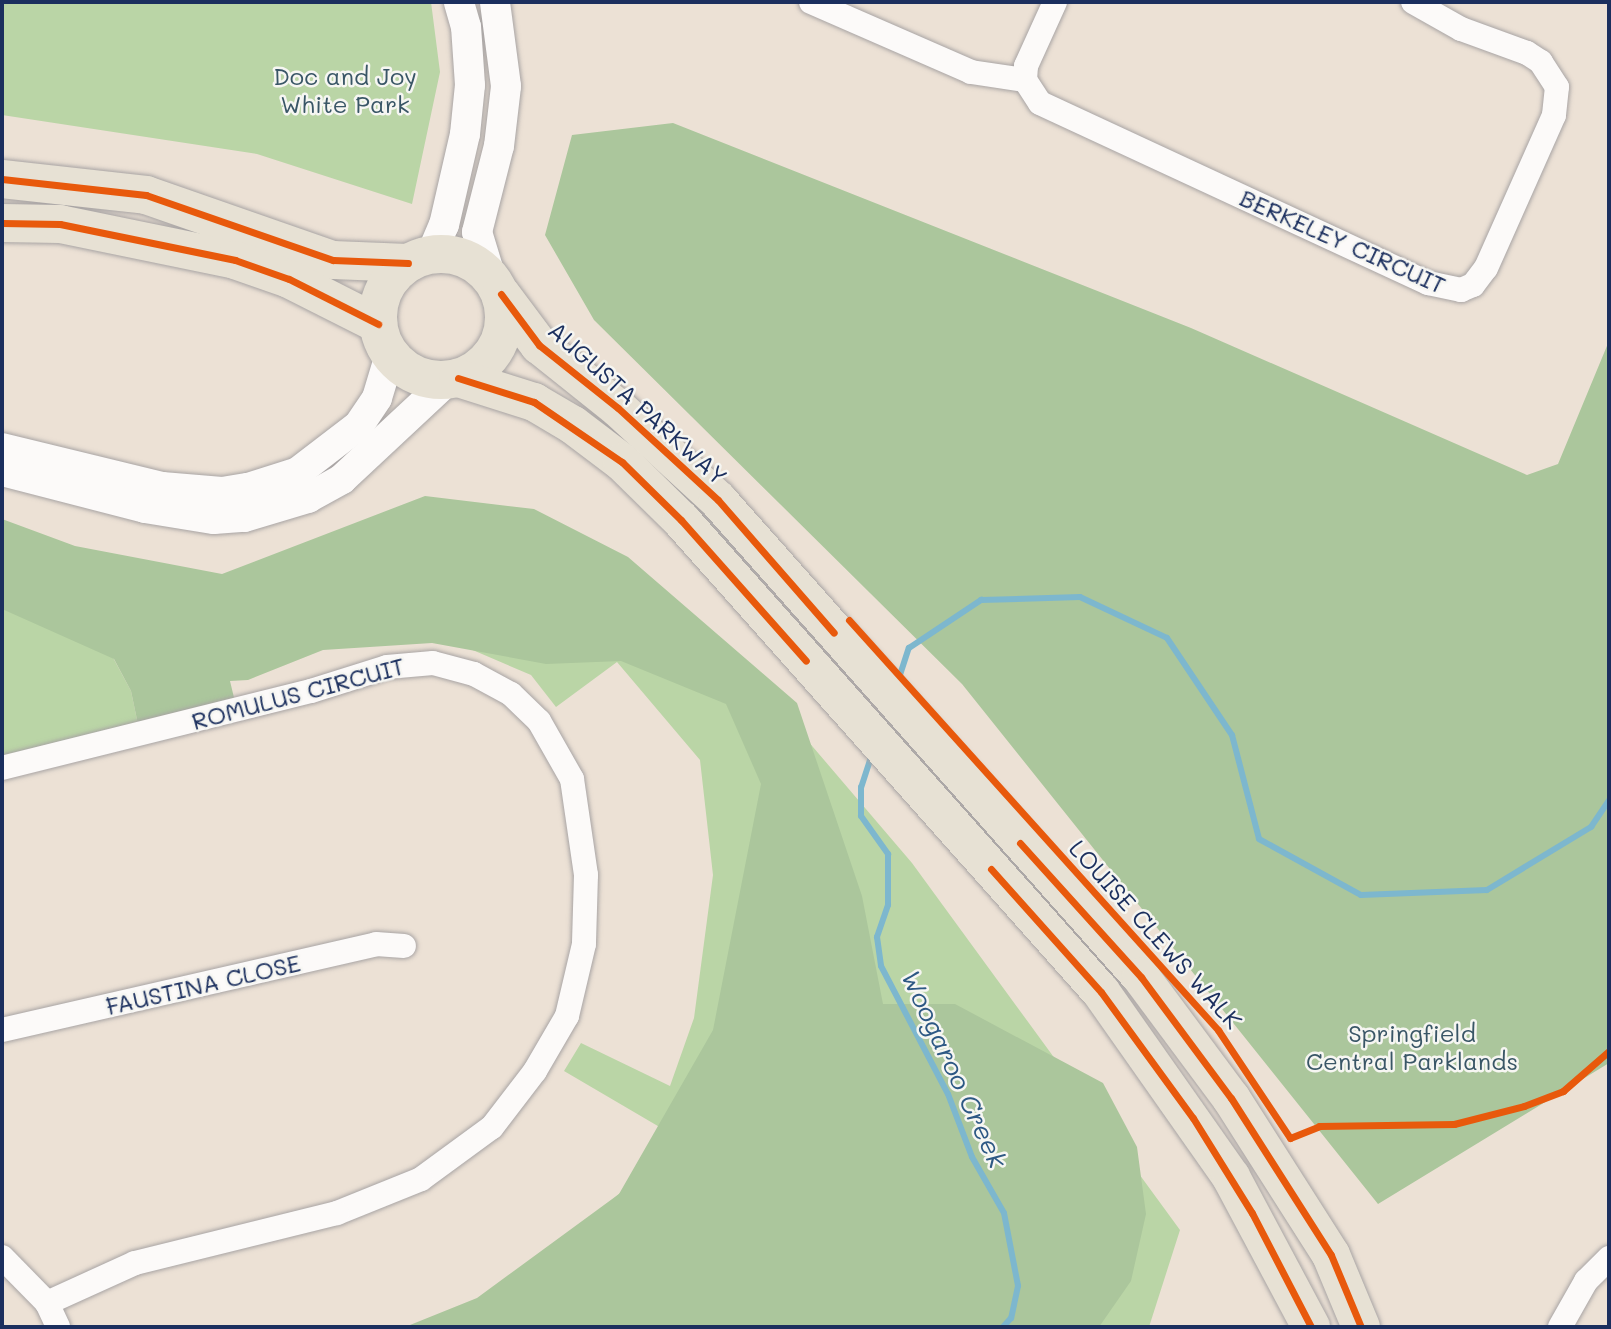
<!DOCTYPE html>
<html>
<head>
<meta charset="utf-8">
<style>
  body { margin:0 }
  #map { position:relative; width:1611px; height:1329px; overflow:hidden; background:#ece1d5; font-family:Mali,sans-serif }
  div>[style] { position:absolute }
  .green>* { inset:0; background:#bad5a6 }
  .forest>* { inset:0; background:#abc69c }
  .stream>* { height:6px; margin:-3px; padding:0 3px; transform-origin:3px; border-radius:3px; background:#7db7ce }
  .roads { filter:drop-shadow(0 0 2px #a8a4a4) drop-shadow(0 0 2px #a8a4a4) }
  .minor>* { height:24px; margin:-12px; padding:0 12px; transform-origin:12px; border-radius:12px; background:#fcfaf9 }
  .tertiary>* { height:30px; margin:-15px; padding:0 15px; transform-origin:15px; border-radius:15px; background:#fcfaf9 }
  .primary>* { height:38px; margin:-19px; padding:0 19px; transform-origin:19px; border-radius:19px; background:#e7e1d4 }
  .primary>.ring { margin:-19px; padding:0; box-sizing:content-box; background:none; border:38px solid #e7e1d4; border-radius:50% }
  .cycleway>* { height:7px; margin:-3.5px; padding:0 3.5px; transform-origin:3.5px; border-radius:3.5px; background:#e8590c }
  span { translate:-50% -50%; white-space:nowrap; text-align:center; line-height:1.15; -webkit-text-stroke:5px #f6f6f2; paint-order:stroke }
  .park-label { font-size:24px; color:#395666 }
  .street-label { font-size:24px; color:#1b2f5e }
  .water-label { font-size:26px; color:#2d5884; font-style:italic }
  .frame { position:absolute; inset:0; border:4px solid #1b2f5e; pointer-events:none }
</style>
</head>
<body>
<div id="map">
  <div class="green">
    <i style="clip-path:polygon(2px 2px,431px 2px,440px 72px,412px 204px,257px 154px,2px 115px)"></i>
    <i style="clip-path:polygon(541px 516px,772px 699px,912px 863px,1180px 1230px,1149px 1327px,438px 1327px,494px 1306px,680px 1139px,564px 1071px,581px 1043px,670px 1086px,694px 1018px,713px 875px,700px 760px,617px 662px,556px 707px,531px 675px,468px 648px)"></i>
    <i style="clip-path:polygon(2px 583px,88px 611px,131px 691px,140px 734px,2px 762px)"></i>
  </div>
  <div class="forest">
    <i style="clip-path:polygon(673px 123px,1191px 328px,1527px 475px,1558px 464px,1609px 341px,1609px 1063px,1378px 1204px,962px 684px,594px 320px,545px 235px,572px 135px)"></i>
    <i style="clip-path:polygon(425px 496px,534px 509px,628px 557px,797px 703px,862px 896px,883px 1004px,955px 1004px,1103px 1083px,1137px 1147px,1146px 1214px,1131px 1281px,1099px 1327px,405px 1327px,477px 1298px,619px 1194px,713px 1030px,761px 784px,726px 704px,621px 661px,546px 664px,432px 643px,323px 650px,248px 680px,230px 681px,237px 710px,140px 734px,131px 691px,114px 659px,2px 609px,2px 519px,75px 546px,222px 574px)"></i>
  </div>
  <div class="stream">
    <i style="left:898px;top:681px;width:35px;rotate:-72deg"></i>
    <i style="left:909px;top:648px;width:87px;rotate:-33.7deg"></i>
    <i style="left:981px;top:600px;width:99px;rotate:-1.7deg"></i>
    <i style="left:1080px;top:597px;width:96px;rotate:25.2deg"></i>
    <i style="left:1167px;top:638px;width:117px;rotate:56.2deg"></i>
    <i style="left:1232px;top:735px;width:107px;rotate:75.4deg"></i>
    <i style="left:1259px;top:839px;width:116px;rotate:28.8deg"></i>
    <i style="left:1361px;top:895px;width:126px;rotate:-2.3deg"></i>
    <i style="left:1487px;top:890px;width:122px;rotate:-31.2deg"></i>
    <i style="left:1591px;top:827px;width:32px;rotate:-56deg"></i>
    <i style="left:872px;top:754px;width:35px;rotate:108deg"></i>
    <i style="left:861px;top:787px;width:29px;rotate:90deg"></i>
    <i style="left:861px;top:816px;width:47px;rotate:54.6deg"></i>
    <i style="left:888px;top:854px;width:51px;rotate:90deg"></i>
    <i style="left:888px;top:905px;width:34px;rotate:109deg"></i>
    <i style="left:877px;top:937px;width:29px;rotate:82deg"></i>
    <i style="left:881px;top:966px;width:144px;rotate:62.4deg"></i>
    <i style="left:948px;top:1094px;width:67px;rotate:69.1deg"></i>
    <i style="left:972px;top:1157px;width:64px;rotate:60.3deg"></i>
    <i style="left:1004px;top:1213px;width:74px;rotate:79.1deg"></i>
    <i style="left:1018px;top:1286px;width:33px;rotate:102deg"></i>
    <i style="left:1011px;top:1318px;width:12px;rotate:132deg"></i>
  </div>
  <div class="roads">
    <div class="minor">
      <i style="left:811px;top:2px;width:175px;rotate:23.6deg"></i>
      <i style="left:971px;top:72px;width:55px;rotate:8.4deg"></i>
      <i style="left:1055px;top:2px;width:70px;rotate:114.4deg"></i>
      <i style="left:1026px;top:66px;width:14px;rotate:94deg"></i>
      <i style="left:1025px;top:80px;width:27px;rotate:57deg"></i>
      <i style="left:1040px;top:103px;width:428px;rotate:24.9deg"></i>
      <i style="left:1428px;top:283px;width:34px;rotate:12deg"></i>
      <i style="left:1461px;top:290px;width:13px;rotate:-23deg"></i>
      <i style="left:1473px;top:285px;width:21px;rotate:-53deg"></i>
      <i style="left:1486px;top:268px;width:167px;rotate:-66deg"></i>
      <i style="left:1554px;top:115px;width:28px;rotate:-84deg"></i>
      <i style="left:1557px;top:87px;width:30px;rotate:-123deg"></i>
      <i style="left:1541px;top:62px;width:17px;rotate:-147deg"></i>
      <i style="left:1527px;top:53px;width:70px;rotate:-160deg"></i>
      <i style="left:1461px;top:29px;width:55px;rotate:-150.6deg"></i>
      <i style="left:2px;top:768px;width:318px;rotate:-14deg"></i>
      <i style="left:311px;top:691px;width:80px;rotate:-17.5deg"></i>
      <i style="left:387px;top:667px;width:46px;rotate:-5deg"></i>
      <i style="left:433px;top:663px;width:42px;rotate:15deg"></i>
      <i style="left:474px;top:674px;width:42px;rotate:28.4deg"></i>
      <i style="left:511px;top:694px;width:39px;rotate:44deg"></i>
      <i style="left:539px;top:721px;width:67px;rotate:60.4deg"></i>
      <i style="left:572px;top:779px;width:97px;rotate:81.7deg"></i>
      <i style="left:586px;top:875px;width:69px;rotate:91.7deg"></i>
      <i style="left:584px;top:944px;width:74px;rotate:103.3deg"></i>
      <i style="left:567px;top:1016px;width:64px;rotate:120.2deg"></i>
      <i style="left:535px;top:1071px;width:71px;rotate:127.5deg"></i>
      <i style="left:492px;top:1127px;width:88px;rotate:143.8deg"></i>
      <i style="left:421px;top:1179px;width:91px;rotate:158deg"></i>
      <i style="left:337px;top:1213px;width:208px;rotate:166.1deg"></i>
      <i style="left:135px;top:1263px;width:97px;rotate:155.6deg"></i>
      <i style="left:2px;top:1030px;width:384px;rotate:-12.9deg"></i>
      <i style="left:376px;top:944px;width:28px;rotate:4deg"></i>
      <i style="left:2px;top:1257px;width:64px;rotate:45.6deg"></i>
      <i style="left:47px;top:1303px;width:26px;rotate:65deg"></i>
      <i style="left:1560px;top:1327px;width:53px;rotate:-60.5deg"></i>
      <i style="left:1586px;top:1281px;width:33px;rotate:-45deg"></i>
    </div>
    <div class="tertiary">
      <i style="left:431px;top:255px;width:33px;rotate:-67deg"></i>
      <i style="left:444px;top:225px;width:93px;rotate:-77deg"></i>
      <i style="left:465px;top:134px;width:49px;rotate:-84.2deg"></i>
      <i style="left:470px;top:85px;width:58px;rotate:-93.9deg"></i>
      <i style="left:466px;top:27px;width:26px;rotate:-106deg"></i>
      <i style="left:491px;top:278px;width:48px;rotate:-106.9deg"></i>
      <i style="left:477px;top:232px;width:89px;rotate:-75.7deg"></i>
      <i style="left:499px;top:146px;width:60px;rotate:-83.3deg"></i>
      <i style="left:506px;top:86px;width:85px;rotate:-97.5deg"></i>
      <i style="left:2px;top:448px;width:165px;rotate:13.7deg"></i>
      <i style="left:162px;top:487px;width:60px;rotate:4.8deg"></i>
      <i style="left:222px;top:492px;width:26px;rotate:-9deg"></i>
      <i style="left:248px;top:488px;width:52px;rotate:-17.7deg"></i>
      <i style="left:298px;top:472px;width:77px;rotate:-37.6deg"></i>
      <i style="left:359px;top:425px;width:32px;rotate:-56deg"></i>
      <i style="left:377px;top:398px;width:45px;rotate:-73.2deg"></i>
      <i style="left:2px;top:471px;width:148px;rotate:14.5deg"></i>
      <i style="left:145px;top:508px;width:70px;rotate:9.1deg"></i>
      <i style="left:214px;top:519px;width:30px;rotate:-4deg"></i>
      <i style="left:244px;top:517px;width:67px;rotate:-16.5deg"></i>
      <i style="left:308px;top:498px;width:39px;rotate:-29deg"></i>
      <i style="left:342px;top:479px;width:145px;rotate:-43deg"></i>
    </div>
    <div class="primary">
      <i style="left:2px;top:179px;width:145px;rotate:6.3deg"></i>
      <i style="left:146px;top:195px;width:198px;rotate:19.2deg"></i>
      <i style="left:333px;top:260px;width:75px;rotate:2.3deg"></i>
      <i style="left:2px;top:223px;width:58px;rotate:1deg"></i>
      <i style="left:60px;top:224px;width:179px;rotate:11.6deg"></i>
      <i style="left:235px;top:260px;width:57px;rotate:19.4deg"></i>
      <i style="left:289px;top:279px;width:100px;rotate:26.8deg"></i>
      <i class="ring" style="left:378px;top:254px;width:88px;height:88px"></i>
      <i style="left:501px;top:294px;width:64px;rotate:53.3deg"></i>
      <i style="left:539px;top:345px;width:101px;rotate:38.6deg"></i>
      <i style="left:618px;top:408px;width:136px;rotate:42.6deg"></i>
      <i style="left:718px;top:500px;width:638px;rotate:48.43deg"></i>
      <i style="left:1141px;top:977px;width:151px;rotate:53.4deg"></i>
      <i style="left:1231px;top:1098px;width:186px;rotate:57.5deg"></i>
      <i style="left:1331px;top:1255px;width:78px;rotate:67.4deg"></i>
      <i style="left:458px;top:378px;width:80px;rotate:17.5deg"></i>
      <i style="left:534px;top:402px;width:45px;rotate:30.5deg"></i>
      <i style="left:573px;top:425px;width:61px;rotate:37.1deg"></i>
      <i style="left:622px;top:462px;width:83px;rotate:44.5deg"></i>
      <i style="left:681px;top:520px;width:632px;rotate:48.34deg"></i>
      <i style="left:1101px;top:992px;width:226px;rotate:54.9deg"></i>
      <i style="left:1231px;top:1177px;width:170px;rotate:61.9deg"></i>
    </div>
  </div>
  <div class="cycleway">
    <i style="left:2px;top:179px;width:145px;rotate:6.3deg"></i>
    <i style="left:146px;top:195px;width:198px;rotate:19.2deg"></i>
    <i style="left:333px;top:260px;width:75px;rotate:2.3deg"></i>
    <i style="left:2px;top:223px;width:58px;rotate:1deg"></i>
    <i style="left:60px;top:224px;width:179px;rotate:11.6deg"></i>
    <i style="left:235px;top:260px;width:57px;rotate:19.4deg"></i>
    <i style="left:289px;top:279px;width:100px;rotate:26.8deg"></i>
    <i style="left:501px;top:294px;width:64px;rotate:53.3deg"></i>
    <i style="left:539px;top:345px;width:101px;rotate:38.6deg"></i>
    <i style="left:618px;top:408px;width:136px;rotate:42.6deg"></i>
    <i style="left:718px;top:500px;width:176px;rotate:48.9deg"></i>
    <i style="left:458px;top:378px;width:80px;rotate:17.5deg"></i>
    <i style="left:534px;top:402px;width:107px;rotate:34.3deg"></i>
    <i style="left:622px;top:462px;width:83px;rotate:44.5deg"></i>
    <i style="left:681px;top:520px;width:188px;rotate:48.4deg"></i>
    <i style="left:849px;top:620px;width:552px;rotate:48.01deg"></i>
    <i style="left:1218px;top:1030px;width:130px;rotate:56.3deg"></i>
    <i style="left:1290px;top:1138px;width:31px;rotate:-22deg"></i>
    <i style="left:1319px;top:1126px;width:135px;rotate:-0.8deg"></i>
    <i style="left:1454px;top:1124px;width:72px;rotate:-14.4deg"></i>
    <i style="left:1524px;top:1106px;width:42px;rotate:-21deg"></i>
    <i style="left:1563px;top:1091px;width:61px;rotate:-41deg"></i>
    <i style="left:1020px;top:843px;width:181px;rotate:47.9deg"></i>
    <i style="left:1141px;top:977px;width:151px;rotate:53.4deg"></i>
    <i style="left:1231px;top:1098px;width:186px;rotate:57.5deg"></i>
    <i style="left:1331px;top:1255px;width:78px;rotate:67.4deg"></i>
    <i style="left:991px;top:869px;width:165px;rotate:48.2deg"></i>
    <i style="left:1101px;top:992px;width:156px;rotate:53.9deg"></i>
    <i style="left:1193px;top:1118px;width:112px;rotate:58.2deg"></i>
    <i style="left:1252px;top:1213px;width:128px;rotate:62.6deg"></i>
  </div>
  <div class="park-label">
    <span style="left:345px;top:90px">Doc and Joy<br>White Park</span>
    <span style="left:1412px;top:1047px">Springfield<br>Central Parklands</span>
  </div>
  <div class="street-label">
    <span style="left:1343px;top:241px;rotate:24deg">BERKELEY CIRCUIT</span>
    <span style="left:638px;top:403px;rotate:42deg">AUGUSTA PARKWAY</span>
    <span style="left:298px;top:693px;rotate:-15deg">ROMULUS CIRCUIT</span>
    <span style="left:1156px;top:934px;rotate:48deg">LOUISE CLEWS WALK</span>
    <span style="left:203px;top:984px;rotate:-13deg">FAUSTINA CLOSE</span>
  </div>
  <div class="water-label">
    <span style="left:954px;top:1069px;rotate:65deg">Woogaroo Creek</span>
  </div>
  <div class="frame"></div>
</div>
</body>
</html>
